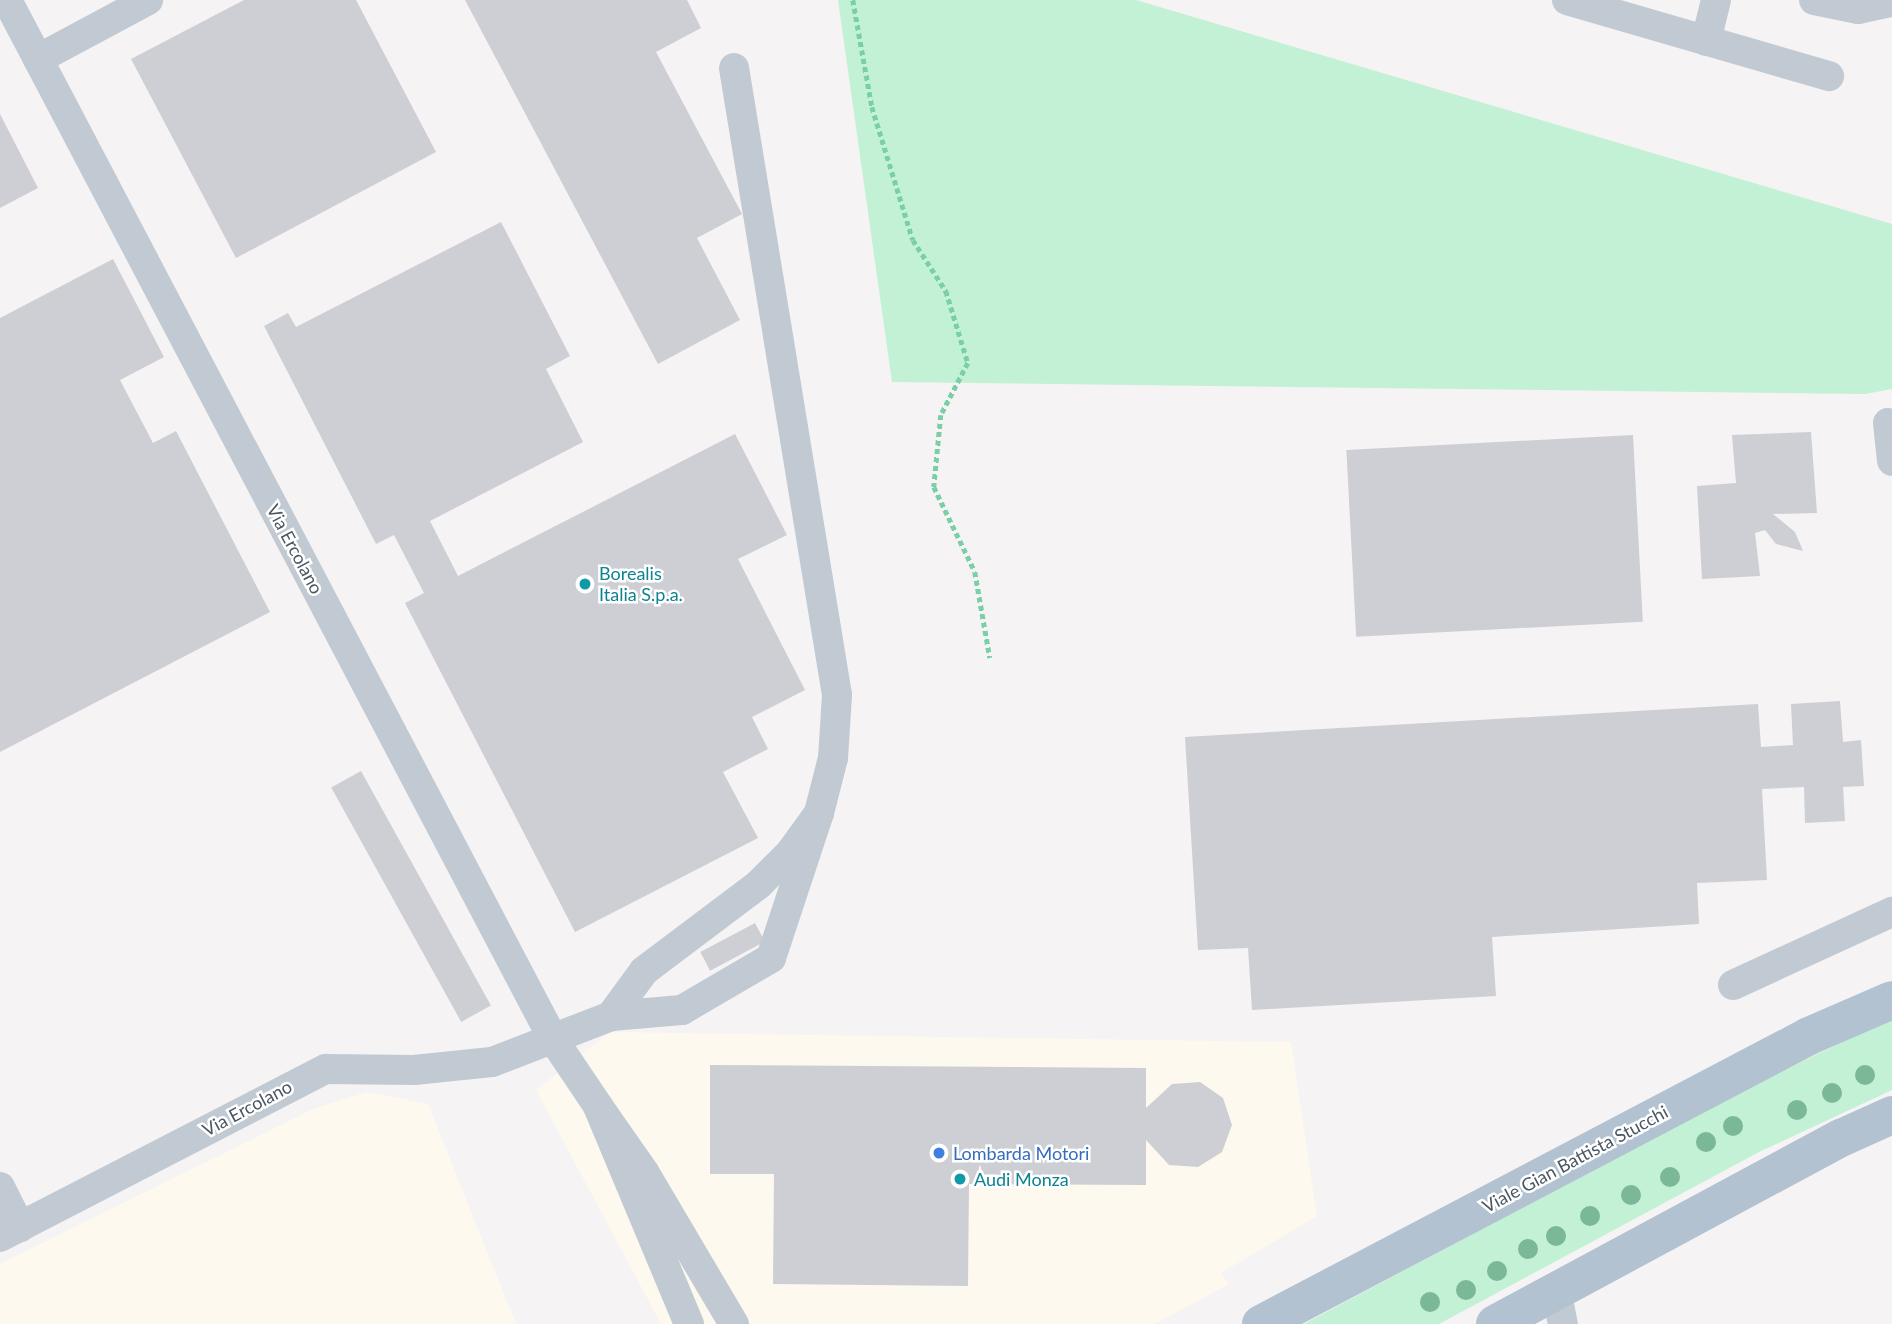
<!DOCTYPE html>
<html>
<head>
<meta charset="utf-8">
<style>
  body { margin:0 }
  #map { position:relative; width:1892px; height:1324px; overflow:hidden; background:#f5f3f3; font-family:Lato,sans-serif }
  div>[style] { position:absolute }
  .commercial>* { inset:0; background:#fdf9ef }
  .green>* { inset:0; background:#c3f1d5 }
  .building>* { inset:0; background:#cdcfd5; transform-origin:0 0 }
  .path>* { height:4.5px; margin-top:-2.25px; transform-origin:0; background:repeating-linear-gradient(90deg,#7ad0a6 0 5px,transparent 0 8.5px) }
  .minor>* { height:30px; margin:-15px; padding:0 15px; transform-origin:15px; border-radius:15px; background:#c1cad2 }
  .major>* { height:38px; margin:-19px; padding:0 19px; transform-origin:19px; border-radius:19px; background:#b3c2d1 }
  .trees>* { width:20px; height:20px; margin:-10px; border-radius:50%; background:#7bb799 }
  .dots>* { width:19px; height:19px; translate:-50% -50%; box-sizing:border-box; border:4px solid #fff; border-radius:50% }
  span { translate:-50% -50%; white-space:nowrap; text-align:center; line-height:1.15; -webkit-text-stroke:5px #fff; paint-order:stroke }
  .street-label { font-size:18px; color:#4a5661 }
  .culture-label { font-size:18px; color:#0d838f }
  .left { translate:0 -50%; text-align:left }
  .shop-label { font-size:18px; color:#366cbe }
</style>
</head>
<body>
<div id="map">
  <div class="commercial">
    <i style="clip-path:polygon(610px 1032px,1291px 1042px,1317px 1216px,1221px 1273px,1229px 1284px,1155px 1324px,661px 1324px,536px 1090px)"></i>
    <i style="clip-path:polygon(367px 1092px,428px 1104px,516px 1324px,0 1324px,0 1264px,313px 1109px)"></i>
  </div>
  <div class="green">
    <i style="clip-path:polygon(838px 0,1136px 0,1892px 224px,1892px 389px,1865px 394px,892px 382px)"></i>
    <i style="clip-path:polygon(1892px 1018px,1892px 1090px,1759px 1152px,1439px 1324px,1304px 1324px,1733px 1095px)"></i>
  </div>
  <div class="building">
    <i style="clip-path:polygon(244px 0,356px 0,436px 152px,236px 258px,131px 59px)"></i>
    <i style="clip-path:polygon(465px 0,687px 0,701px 28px,656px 52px,742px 214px,697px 238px,740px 320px,658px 364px)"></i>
    <i style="clip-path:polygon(0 114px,38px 188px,0 208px)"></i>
    <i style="clip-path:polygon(501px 222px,570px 356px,546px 369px,583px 442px,430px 521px,458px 576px,735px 434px,787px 535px,738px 559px,805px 690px,752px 717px,768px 749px,723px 772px,758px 838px,575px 932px,405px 603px,424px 593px,394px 535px,376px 544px,264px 326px,288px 313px,296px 327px)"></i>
    <i style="clip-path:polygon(113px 259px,164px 357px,120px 380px,153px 443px,176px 431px,270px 612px,0 752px,0 318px)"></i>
    <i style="clip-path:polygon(1811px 432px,1817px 513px,1773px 514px,1795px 532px,1803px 551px,1776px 544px,1765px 530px,1755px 533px,1760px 576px,1702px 579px,1697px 486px,1736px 483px,1732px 435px)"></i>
    <i style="left:1633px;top:435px;width:187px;height:287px;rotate:87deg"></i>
    <i style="clip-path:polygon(1840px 701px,1843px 742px,1861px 740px,1864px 786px,1843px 787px,1845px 821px,1805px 823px,1804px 787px,1762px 789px,1767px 880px,1697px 883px,1699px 924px,1492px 937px,1496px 996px,1252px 1010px,1248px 948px,1198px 950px,1185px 737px,1758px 704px,1761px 747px,1793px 745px,1791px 704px)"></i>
    <i style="left:361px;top:771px;width:268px;height:34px;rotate:61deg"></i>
    <i style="left:755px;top:923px;width:21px;height:62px;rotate:62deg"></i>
    <i style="clip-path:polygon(710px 1065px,1146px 1068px,1146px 1108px,1172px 1084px,1200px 1082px,1223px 1098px,1232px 1125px,1222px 1152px,1198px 1167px,1169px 1165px,1146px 1140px,1146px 1185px,969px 1184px,968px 1286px,773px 1284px,774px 1174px,710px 1174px)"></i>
  </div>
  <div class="path">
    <i style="left:853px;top:0;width:109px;rotate:79.9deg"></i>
    <i style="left:872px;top:107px;width:139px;rotate:72.9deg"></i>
    <i style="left:913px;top:240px;width:61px;rotate:57.1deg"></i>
    <i style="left:946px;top:291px;width:75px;rotate:73deg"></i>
    <i style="left:968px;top:363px;width:59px;rotate:117.4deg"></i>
    <i style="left:941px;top:415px;width:72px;rotate:95.6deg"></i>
    <i style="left:934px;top:487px;width:94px;rotate:64.2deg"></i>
    <i style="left:975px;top:572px;width:87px;rotate:80.1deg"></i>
  </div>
  <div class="minor">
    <i style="left:7px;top:0;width:1174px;rotate:62.28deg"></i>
    <i style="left:553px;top:1039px;width:81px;rotate:56.1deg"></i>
    <i style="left:1567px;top:0;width:273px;rotate:16.2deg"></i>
    <i style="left:1814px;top:0;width:45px;rotate:11.6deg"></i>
    <i style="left:1858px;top:9px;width:35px;rotate:-12deg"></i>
    <i style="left:1706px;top:41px;width:42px;rotate:-76.3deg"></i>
    <i style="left:38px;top:59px;width:125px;rotate:-28.2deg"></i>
    <i style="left:734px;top:68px;width:635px;rotate:80.67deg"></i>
    <i style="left:837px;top:695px;width:63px;rotate:93.6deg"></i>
    <i style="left:833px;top:758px;width:57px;rotate:104.3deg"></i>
    <i style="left:1888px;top:423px;width:38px;rotate:84deg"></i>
    <i style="left:1733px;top:985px;width:175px;rotate:-24.7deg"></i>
    <i style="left:0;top:1187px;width:45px;rotate:63.4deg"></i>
    <i style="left:0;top:1237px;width:367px;rotate:-27.3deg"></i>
    <i style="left:326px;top:1069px;width:88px;rotate:0.7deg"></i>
    <i style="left:414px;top:1070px;width:78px;rotate:-5.9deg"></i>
    <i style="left:492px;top:1062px;width:128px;rotate:-21.1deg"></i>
    <i style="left:611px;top:1016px;width:71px;rotate:-4.8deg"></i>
    <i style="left:682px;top:1010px;width:103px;rotate:-30.3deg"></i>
    <i style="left:771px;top:958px;width:153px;rotate:-71.7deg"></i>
    <i style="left:819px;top:813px;width:49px;rotate:125.9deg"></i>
    <i style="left:790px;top:853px;width:45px;rotate:135deg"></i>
    <i style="left:758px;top:885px;width:143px;rotate:143deg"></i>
    <i style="left:644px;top:971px;width:56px;rotate:126.3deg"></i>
    <i style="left:1556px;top:1289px;width:36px;rotate:79deg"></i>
    <i style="left:689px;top:1324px;width:236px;rotate:-112.7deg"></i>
    <i style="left:598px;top:1106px;width:80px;rotate:55.1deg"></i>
    <i style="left:644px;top:1172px;width:177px;rotate:59.4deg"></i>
  </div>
  <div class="major">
    <i style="left:1261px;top:1324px;width:619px;rotate:-27.72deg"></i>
    <i style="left:1809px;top:1036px;width:90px;rotate:-23.4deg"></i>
    <i style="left:1495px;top:1324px;width:393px;rotate:-28.3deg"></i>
    <i style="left:1841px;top:1138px;width:56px;rotate:-24.3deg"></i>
  </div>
  <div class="trees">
    <i style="left:1865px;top:1075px"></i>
    <i style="left:1832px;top:1093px"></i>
    <i style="left:1797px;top:1110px"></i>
    <i style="left:1733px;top:1126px"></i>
    <i style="left:1706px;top:1142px"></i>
    <i style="left:1670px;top:1177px"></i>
    <i style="left:1631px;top:1195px"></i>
    <i style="left:1590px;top:1216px"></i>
    <i style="left:1556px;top:1236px"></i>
    <i style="left:1528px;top:1249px"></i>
    <i style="left:1497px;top:1271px"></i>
    <i style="left:1466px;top:1290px"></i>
    <i style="left:1430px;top:1302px"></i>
  </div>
  <div class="dots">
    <i style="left:585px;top:584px;background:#0f9aa8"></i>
    <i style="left:939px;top:1153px;background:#3f7fe0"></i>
    <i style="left:960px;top:1179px;background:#0f9aa8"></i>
  </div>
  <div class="street-label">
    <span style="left:295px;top:549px;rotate:62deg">Via Ercolano</span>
    <span style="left:247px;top:1108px;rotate:-28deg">Via Ercolano</span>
    <span style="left:1575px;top:1159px;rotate:-28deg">Viale Gian Battista Stucchi</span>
  </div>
  <div class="culture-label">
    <span class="left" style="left:599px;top:584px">Borealis<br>Italia S.p.a.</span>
    <span class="left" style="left:974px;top:1179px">Audi Monza</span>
  </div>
  <div class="shop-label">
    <span class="left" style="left:953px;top:1153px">Lombarda Motori</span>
  </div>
</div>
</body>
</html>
